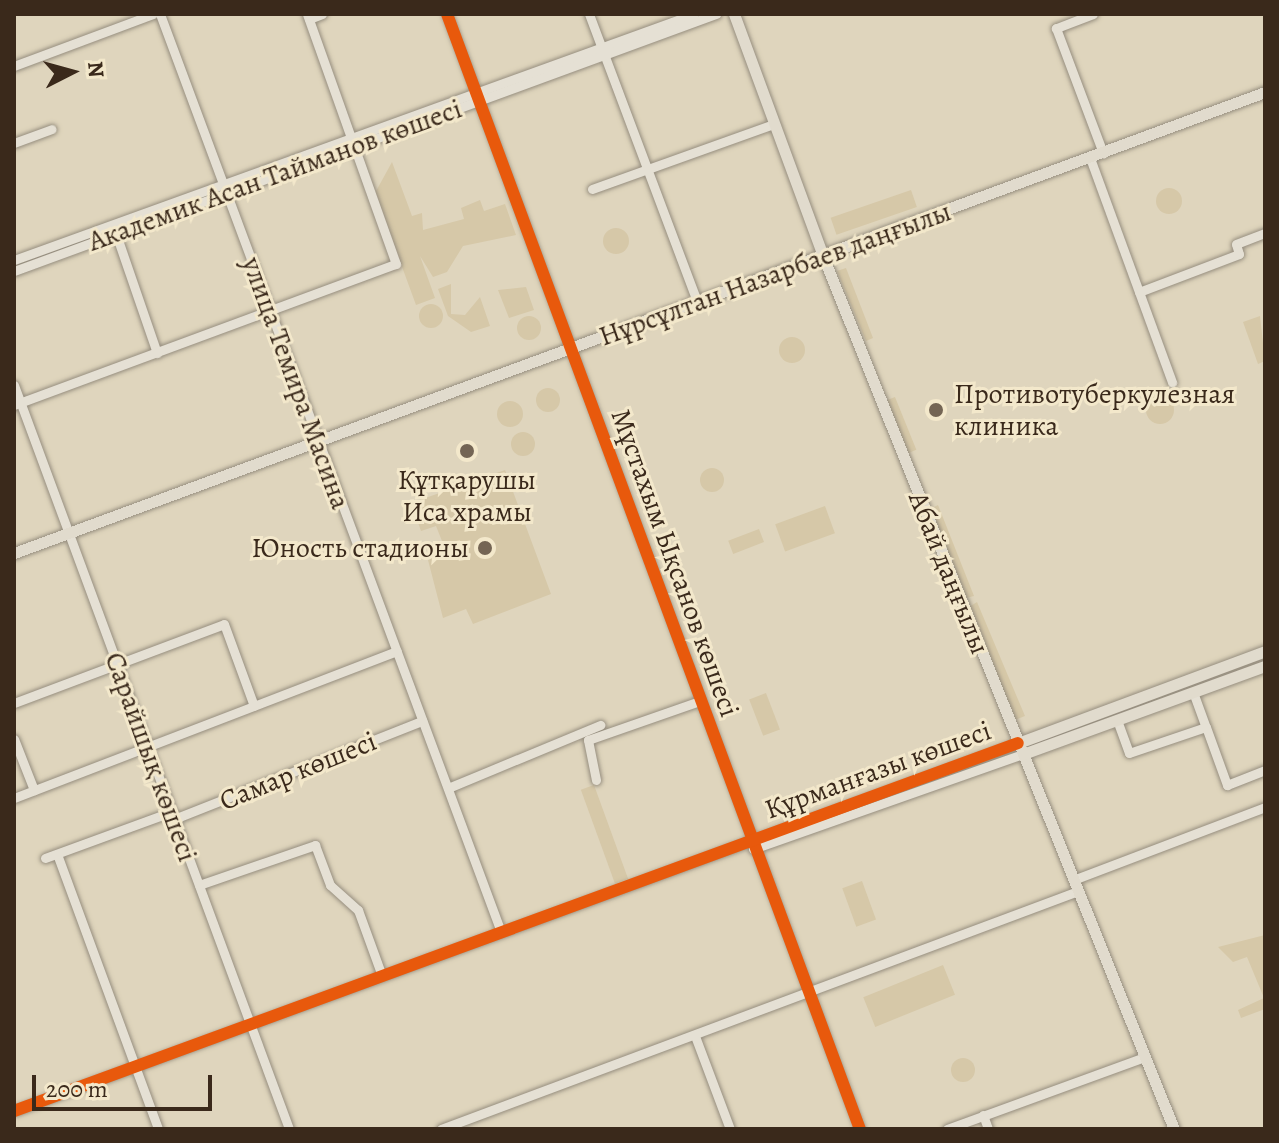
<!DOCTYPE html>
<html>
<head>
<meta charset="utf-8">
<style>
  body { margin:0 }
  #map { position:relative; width:1279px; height:1143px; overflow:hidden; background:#dfd5bd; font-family:Alegreya,serif }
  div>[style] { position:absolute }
  .green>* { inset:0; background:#d6c8a8; transform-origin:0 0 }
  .round { border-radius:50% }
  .roads { filter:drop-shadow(0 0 2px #968e7f) drop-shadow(0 0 2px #968e7f) }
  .minor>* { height:9px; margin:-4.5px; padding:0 4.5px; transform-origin:4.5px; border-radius:4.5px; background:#e5e0d4 }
  .major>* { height:11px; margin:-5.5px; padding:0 5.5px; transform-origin:5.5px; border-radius:5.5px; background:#e1dbcd }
  .cycleway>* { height:12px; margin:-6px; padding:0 6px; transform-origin:6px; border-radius:6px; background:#e8590c }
  .dots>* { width:22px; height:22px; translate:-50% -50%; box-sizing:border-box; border:4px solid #f3e8cb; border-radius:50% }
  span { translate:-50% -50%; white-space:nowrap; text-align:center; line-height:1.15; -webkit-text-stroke:6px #f3e8cb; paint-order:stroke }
  .street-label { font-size:28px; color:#3a291b }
  .poi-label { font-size:28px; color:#3a291b }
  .left { translate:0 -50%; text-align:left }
  .right { translate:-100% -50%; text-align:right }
  .frame { position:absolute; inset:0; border:16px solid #3a291b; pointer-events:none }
  .north { position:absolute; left:32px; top:32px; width:80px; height:80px; -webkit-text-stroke:6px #f3e8cb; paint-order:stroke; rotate:84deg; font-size:22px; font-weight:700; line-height:32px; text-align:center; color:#3a291b }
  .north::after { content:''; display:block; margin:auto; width:28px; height:36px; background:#3a291b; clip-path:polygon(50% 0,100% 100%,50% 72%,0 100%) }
  .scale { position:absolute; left:32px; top:1075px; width:180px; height:36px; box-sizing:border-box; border:4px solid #3a291b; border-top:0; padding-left:10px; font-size:24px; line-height:28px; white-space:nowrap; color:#3a291b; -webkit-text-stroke:6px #f3e8cb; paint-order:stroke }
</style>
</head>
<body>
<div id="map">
  <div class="green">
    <i style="clip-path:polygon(392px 162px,412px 216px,422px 213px,423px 230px,464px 219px,461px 208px,480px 200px,484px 211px,505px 204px,516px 235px,463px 246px,447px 272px,433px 277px,420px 256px,435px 298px,416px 305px,375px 193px)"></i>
    <i class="round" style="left:1156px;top:188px;width:26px;height:26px"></i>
    <i style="left:911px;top:190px;width:18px;height:85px;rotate:71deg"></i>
    <i class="round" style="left:603px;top:228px;width:26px;height:26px"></i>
    <i style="clip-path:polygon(846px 268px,873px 338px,866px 341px,837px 271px)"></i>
    <i style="clip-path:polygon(451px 284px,451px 314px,465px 315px,480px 297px,490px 326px,471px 332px,448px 316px,438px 289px)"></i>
    <i style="clip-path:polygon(526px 287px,534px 310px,509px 318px,498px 290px)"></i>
    <i class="round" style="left:419px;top:304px;width:24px;height:24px"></i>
    <i style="clip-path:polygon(1260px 316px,1265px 361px,1258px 364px,1243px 322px)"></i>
    <i class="round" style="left:517px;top:316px;width:24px;height:24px"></i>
    <i class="round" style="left:779px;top:337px;width:26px;height:26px"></i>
    <i class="round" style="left:536px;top:388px;width:24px;height:24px"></i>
    <i class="round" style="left:1146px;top:396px;width:28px;height:28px"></i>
    <i style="left:895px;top:397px;width:57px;height:9px;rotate:68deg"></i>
    <i class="round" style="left:497px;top:401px;width:26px;height:26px"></i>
    <i class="round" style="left:511px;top:432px;width:24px;height:24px"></i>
    <i class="round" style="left:700px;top:468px;width:24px;height:24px"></i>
    <i style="clip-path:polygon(505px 470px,551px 594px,473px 624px,466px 609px,443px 618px,428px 560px,446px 551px,436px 526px,421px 531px,411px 503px)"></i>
    <i style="clip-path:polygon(938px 505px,974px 596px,966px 598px,928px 510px)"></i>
    <i style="left:825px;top:506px;width:29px;height:53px;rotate:70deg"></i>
    <i style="left:759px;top:529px;width:14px;height:33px;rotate:69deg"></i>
    <i style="clip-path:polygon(977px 602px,1025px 716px,1015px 720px,969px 607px)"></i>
    <i style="left:766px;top:693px;width:39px;height:18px;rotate:69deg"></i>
    <i style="left:594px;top:785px;width:100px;height:14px;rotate:70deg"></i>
    <i style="left:862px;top:881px;width:41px;height:21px;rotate:70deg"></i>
    <i style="clip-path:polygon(1265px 935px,1265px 1009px,1241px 1018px,1238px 1010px,1264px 998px,1247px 957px,1233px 962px,1218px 947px)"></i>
    <i style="left:943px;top:965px;width:32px;height:86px;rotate:68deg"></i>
    <i class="round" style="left:951px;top:1058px;width:24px;height:24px"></i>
  </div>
  <div class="roads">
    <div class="minor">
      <i style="left:160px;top:14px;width:979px;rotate:69.62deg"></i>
      <i style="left:447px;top:14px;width:1189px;rotate:69.68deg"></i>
      <i style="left:589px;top:14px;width:307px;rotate:69.4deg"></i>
      <i style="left:1093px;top:14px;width:40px;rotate:159deg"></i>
      <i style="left:1056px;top:28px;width:134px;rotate:69.4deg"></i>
      <i style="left:309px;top:19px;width:14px;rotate:-21deg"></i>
      <i style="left:14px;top:66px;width:148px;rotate:-20.5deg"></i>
      <i style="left:14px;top:143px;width:40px;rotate:-20.2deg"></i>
      <i style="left:1090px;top:158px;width:239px;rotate:69.9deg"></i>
      <i style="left:592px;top:189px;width:193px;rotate:-19.7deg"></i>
      <i style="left:116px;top:234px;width:126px;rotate:71deg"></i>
      <i style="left:14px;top:260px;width:723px;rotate:-19.89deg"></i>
      <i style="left:14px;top:271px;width:748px;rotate:-20.11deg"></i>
      <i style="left:1139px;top:292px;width:107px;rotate:-20.8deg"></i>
      <i style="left:1239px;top:254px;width:10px;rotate:-107deg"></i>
      <i style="left:1236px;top:244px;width:31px;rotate:-21deg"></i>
      <i style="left:14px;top:385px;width:793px;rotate:69.71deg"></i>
      <i style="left:14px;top:405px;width:407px;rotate:-20.3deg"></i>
      <i style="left:396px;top:264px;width:265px;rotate:-109.6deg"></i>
      <i style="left:1193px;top:692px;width:37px;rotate:70deg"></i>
      <i style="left:14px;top:703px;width:224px;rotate:-20.6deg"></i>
      <i style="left:224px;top:624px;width:87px;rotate:69.9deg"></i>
      <i style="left:1117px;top:720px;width:35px;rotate:70deg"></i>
      <i style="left:1129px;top:753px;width:81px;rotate:-18.7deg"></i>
      <i style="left:1206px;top:727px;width:62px;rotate:70.1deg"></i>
      <i style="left:1227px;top:785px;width:41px;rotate:-21.5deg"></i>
      <i style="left:14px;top:739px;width:55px;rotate:68.6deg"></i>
      <i style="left:596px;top:780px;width:41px;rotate:-101.3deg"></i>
      <i style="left:588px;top:740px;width:119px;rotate:-19.2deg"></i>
      <i style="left:448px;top:788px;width:165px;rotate:-22.5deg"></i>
      <i style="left:14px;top:798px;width:410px;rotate:-21deg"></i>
      <i style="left:174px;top:819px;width:267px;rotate:-21.6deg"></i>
      <i style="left:753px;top:849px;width:286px;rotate:-19.4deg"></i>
      <i style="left:57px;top:854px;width:293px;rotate:69.8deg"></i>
      <i style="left:45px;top:858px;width:134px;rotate:-20.1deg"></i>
      <i style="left:1073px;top:880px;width:205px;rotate:-20.8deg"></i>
      <i style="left:199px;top:885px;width:123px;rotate:-19deg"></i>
      <i style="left:315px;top:845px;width:43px;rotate:69.4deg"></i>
      <i style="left:330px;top:885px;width:38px;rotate:42deg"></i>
      <i style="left:358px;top:910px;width:70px;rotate:70deg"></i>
      <i style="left:695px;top:1036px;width:99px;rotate:69.4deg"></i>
      <i style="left:14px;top:1111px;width:1069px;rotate:-20.13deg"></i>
      <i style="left:983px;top:1115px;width:15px;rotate:70deg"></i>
      <i style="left:441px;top:1129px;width:680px;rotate:-20.49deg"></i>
      <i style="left:947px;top:1129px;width:211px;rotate:-20deg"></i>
    </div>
    <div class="major">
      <i style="left:734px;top:14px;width:258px;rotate:69.8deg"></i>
      <i style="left:823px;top:256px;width:941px;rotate:68.1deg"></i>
      <i style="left:14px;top:553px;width:1333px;rotate:-20.23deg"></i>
      <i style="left:1018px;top:743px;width:264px;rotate:-20.4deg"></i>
      <i style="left:1023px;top:754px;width:258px;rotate:-20deg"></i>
    </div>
  </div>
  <div class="cycleway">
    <i style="left:447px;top:14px;width:1189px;rotate:69.68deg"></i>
    <i style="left:14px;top:1111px;width:1069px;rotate:-20.13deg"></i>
  </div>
  <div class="dots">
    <i style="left:936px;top:410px;background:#746554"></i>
    <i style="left:467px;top:451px;background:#746554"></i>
    <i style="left:485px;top:548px;background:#746554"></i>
  </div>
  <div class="street-label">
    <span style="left:275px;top:175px;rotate:-20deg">Академик Асан Тайманов көшесі</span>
    <span style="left:775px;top:274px;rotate:-20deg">Нұрсұлтан Назарбаев даңғылы</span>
    <span style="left:296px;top:383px;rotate:70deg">улица Темира Масина</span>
    <span style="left:675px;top:563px;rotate:70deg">Мұстахым Ықсанов көшесі</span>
    <span style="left:949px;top:573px;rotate:68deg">Абай даңғылы</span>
    <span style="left:151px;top:757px;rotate:70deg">Сарайшық көшесі</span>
    <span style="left:878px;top:770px;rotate:-20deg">Құрманғазы көшесі</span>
    <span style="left:298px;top:771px;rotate:-22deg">Самар көшесі</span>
  </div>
  <div class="poi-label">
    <span class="left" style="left:954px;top:410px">Противотуберкулезная<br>клиника</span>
    <span style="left:467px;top:496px">Құтқарушы<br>Иса храмы</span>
    <span class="right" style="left:469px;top:548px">Юность стадионы</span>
  </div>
  <div class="frame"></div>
  <div class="north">N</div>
  <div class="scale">200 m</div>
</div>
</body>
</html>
